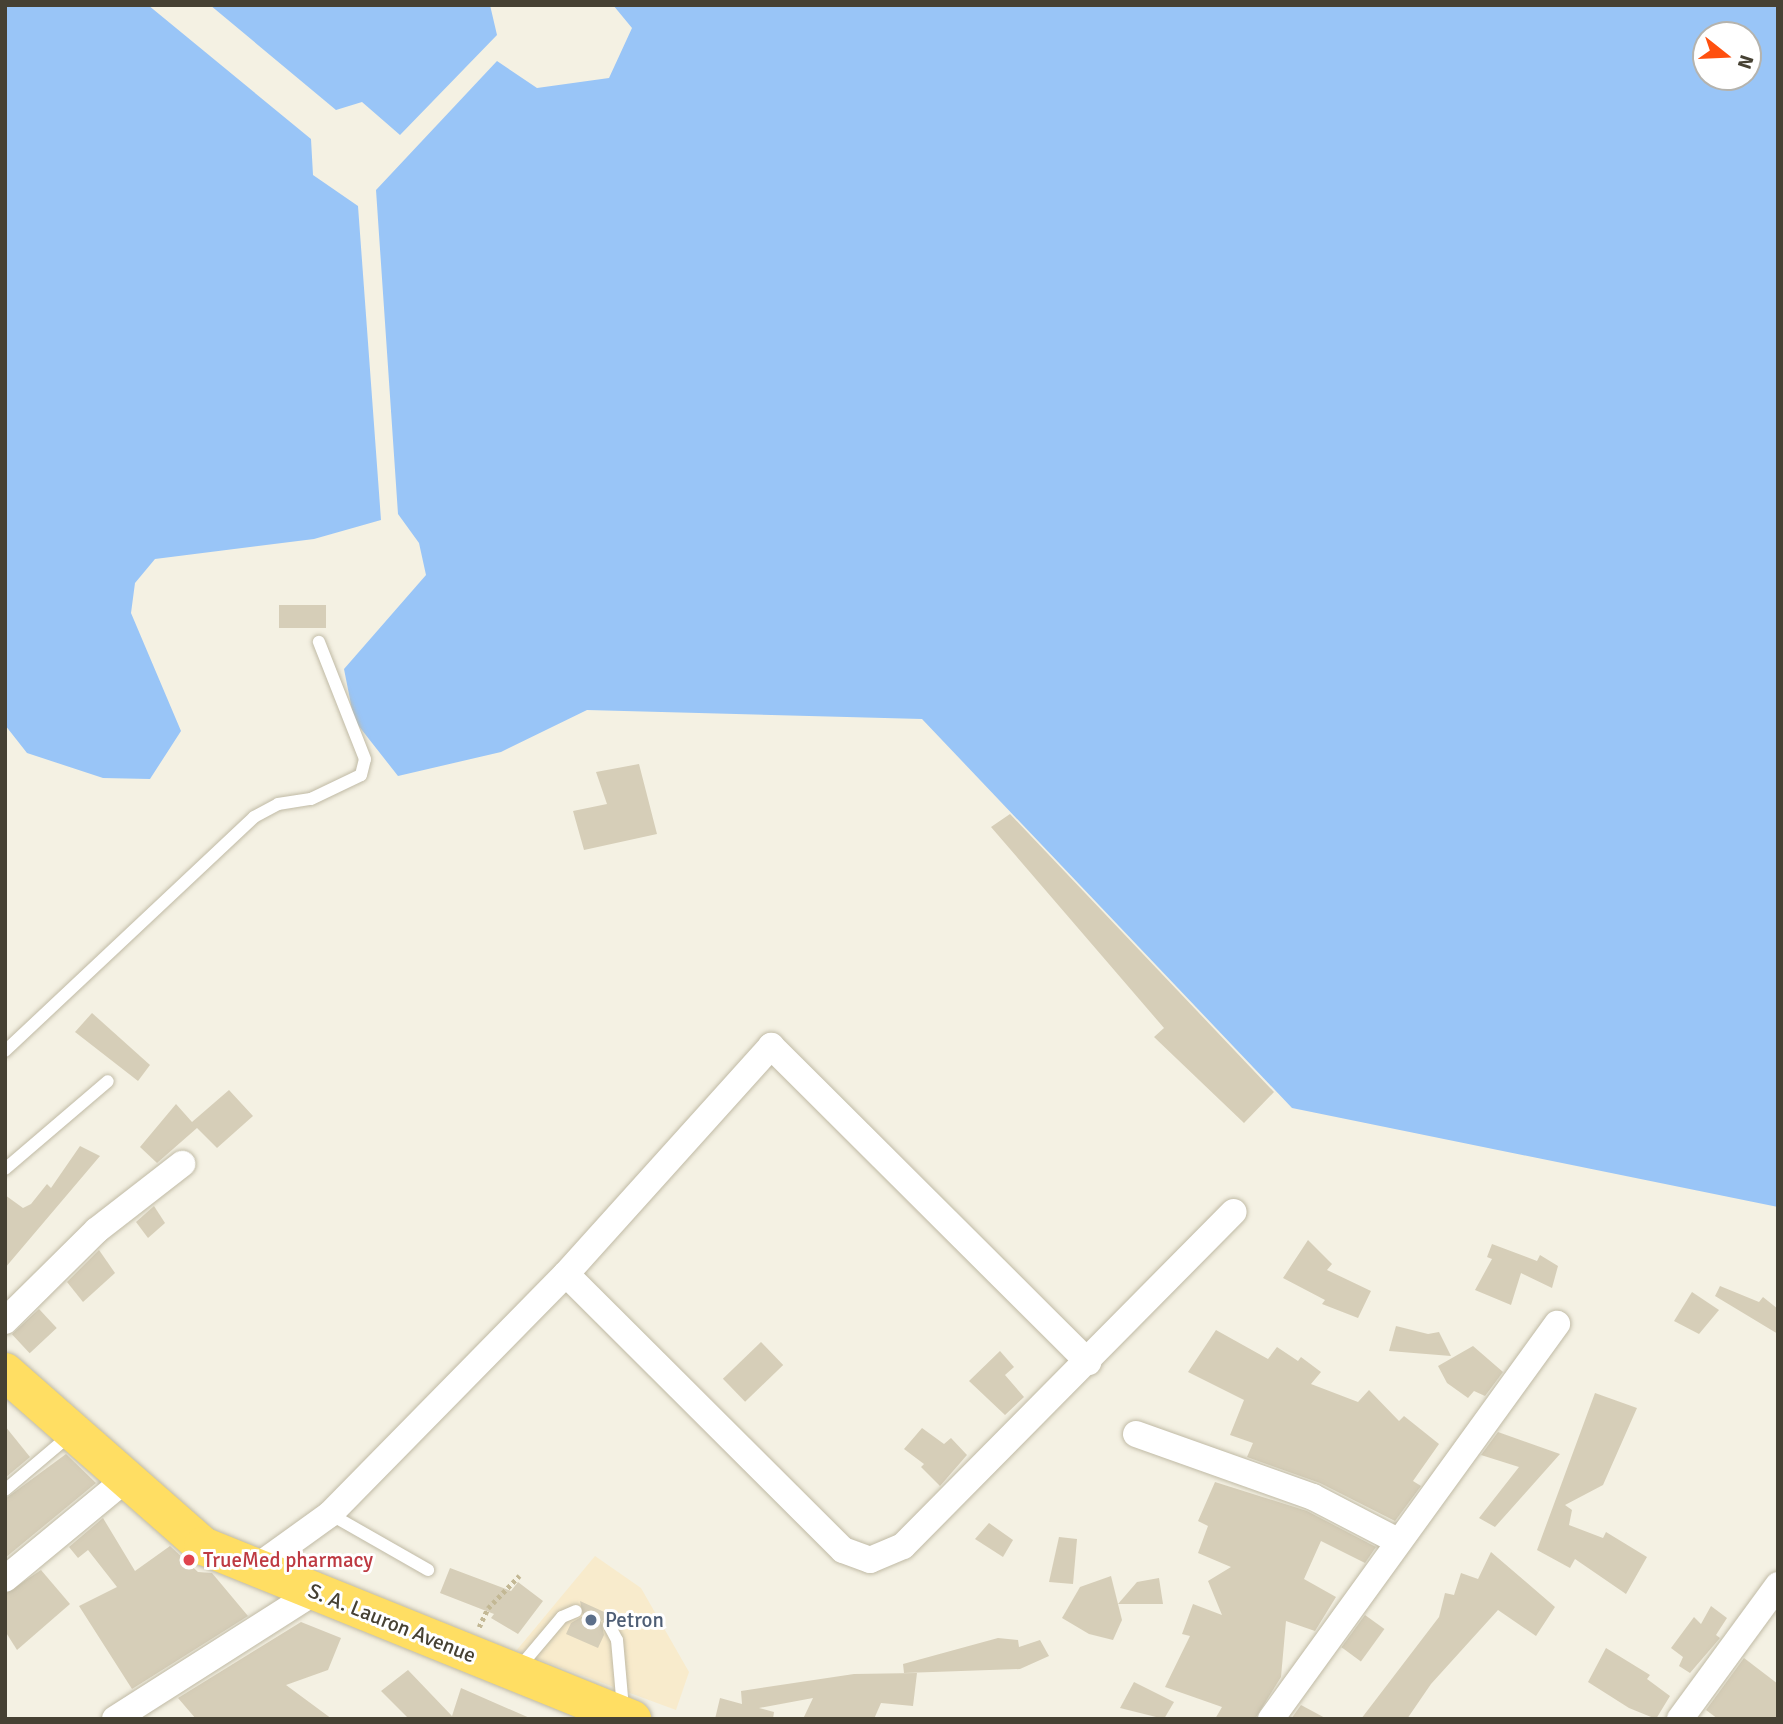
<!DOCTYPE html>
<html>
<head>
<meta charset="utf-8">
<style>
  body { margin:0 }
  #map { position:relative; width:1783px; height:1724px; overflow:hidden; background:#f4f1e3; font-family:Signika,sans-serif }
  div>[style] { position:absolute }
  .commercial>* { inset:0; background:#f8ebcc }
  .water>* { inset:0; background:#99c5f7 }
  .building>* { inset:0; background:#d6ceb8; transform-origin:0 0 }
  .path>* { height:4.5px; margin-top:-2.25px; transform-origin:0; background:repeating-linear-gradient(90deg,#c3b895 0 3.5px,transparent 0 7px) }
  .roads { filter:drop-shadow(0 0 2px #c0baa5) drop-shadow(0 0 2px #c0baa5) }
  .lane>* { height:12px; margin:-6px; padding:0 6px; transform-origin:6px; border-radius:6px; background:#fff }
  .street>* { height:26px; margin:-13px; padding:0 13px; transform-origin:13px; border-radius:13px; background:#fff }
  .highway>* { height:38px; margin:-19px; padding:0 19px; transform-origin:19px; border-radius:19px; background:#ffde63 }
  .dots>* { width:19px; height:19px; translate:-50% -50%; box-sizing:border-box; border:4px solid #fff; border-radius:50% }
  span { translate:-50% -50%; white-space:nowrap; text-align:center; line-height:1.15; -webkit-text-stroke:6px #fff; paint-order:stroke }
  .health-label { font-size:21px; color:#be3a42 }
  .left { translate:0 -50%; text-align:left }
  .service-label { font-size:21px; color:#4e5e75 }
  .street-label { font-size:21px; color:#464133 }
  .frame { position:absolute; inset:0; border:7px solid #464133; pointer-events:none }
  .north { position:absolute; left:1692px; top:21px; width:70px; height:70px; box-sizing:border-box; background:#fff; border:2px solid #b5b3ad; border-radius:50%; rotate:108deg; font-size:19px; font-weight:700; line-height:28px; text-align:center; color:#464133 }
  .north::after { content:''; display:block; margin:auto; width:24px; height:32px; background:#ff500f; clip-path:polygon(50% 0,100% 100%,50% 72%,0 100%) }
</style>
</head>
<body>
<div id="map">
  <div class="commercial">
    <i style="clip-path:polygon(595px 1556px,641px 1588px,689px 1672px,676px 1710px,516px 1651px)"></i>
  </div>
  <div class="water">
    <i style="clip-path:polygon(5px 5px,148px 5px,311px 139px,313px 175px,358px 206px,381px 520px,314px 539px,155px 559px,135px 583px,131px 613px,181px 731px,150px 779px,103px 778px,27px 753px,5px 725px)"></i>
    <i style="clip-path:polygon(210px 5px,490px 5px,497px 35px,400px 135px,362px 102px,336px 110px)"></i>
    <i style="clip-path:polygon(evenodd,613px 5px,1778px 5px,1778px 1207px,1292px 1108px,922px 719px,587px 710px,501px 752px,398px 776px,354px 720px,344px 669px,426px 575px,419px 543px,398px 514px,376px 190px,497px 61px,537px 88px,609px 78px,632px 28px,613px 5px,1706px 35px,1748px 35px,1748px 77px,1706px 77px,1706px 35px)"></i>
  </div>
  <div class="building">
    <i style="left:326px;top:605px;width:23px;height:47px;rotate:90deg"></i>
    <i style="clip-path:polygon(639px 764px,657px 834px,584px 850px,573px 811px,607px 804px,596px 772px)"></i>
    <i style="clip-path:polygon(1010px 814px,1274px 1092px,1244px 1123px,1154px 1037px,1164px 1028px,991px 827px)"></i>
    <i style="clip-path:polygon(92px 1013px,150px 1065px,138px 1081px,75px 1032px)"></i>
    <i style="clip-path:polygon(229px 1090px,253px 1116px,217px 1148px,197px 1128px,157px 1163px,140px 1147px,176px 1104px,192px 1122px)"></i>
    <i style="clip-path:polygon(80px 1146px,100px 1156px,5px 1268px,5px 1195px,23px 1208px,31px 1204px,47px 1184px,51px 1188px)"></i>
    <i style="clip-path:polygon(154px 1206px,165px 1223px,148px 1238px,136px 1222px)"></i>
    <i style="clip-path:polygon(1308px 1240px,1332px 1264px,1327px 1270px,1371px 1291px,1358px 1318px,1322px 1304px,1325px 1300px,1283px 1278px)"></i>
    <i style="clip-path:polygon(1492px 1244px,1537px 1261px,1540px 1255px,1558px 1266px,1552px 1288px,1521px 1273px,1511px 1305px,1475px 1290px,1492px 1259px,1487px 1257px)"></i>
    <i style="clip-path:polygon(99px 1250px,115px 1273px,83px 1302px,67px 1282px)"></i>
    <i style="clip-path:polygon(1720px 1286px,1759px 1302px,1763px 1297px,1778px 1309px,1778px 1334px,1715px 1296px)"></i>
    <i style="clip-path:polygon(1692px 1292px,1719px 1310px,1699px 1334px,1674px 1321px)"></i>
    <i style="left:39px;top:1309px;width:26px;height:37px;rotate:47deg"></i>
    <i style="clip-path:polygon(1396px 1326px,1428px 1334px,1439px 1332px,1451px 1356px,1389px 1351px)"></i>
    <i style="clip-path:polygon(1216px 1330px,1268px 1359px,1277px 1347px,1298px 1361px,1301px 1357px,1321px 1372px,1311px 1384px,1358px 1402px,1369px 1390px,1399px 1421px,1404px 1416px,1439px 1444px,1413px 1481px,1421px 1486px,1395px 1521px,1320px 1483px,1247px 1457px,1253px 1443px,1230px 1435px,1244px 1400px,1188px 1372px)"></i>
    <i style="left:761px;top:1342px;width:32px;height:53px;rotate:46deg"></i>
    <i style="clip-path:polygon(1473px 1346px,1503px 1372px,1485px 1396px,1474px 1391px,1468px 1398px,1447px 1383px,1438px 1366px)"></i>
    <i style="clip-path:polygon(1000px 1351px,1014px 1367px,1005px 1375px,1024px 1397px,1005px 1415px,969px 1381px)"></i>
    <i style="clip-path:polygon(1595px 1393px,1637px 1408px,1603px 1485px,1565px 1505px,1572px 1510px,1569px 1525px,1603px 1538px,1606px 1532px,1647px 1557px,1626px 1594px,1575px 1559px,1570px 1568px,1537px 1550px)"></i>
    <i style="clip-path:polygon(5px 1426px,30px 1457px,5px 1478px)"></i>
    <i style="clip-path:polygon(922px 1428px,944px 1444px,951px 1438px,967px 1455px,940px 1486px,921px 1467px,924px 1464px,904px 1449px)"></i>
    <i style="clip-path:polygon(1498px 1432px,1560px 1454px,1495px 1527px,1479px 1518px,1519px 1467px,1481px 1455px)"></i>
    <i style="clip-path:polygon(66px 1454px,96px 1483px,5px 1558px,5px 1499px)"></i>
    <i style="clip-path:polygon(1215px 1482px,1307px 1511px,1376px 1547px,1365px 1563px,1321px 1541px,1304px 1579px,1336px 1597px,1315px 1631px,1286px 1621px,1281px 1677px,1255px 1719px,1215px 1719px,1222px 1707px,1165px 1687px,1190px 1636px,1182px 1634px,1193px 1604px,1222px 1615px,1208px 1581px,1231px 1567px,1198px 1553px,1208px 1526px,1198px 1521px)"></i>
    <i style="clip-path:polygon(103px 1518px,135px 1571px,170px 1546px,198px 1572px,212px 1573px,248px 1616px,132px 1689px,79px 1606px,117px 1587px,88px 1550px,78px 1558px,69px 1547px)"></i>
    <i style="clip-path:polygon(989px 1523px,1013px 1540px,1003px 1557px,975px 1539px)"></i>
    <i style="clip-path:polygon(1059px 1537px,1077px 1539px,1073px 1584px,1049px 1582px)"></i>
    <i style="clip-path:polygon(1491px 1552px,1555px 1607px,1536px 1636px,1498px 1610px,1431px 1684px,1407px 1719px,1361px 1719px,1439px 1617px,1445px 1593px,1454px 1595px,1461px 1573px,1478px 1579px)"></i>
    <i style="clip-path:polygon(450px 1568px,511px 1591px,518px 1582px,543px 1601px,518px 1634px,491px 1618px,494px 1614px,440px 1593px)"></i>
    <i style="clip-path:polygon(41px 1570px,70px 1604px,17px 1650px,5px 1631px,5px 1594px)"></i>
    <i style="clip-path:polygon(1111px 1576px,1122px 1620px,1113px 1640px,1089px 1634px,1062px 1618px,1080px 1587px)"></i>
    <i style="clip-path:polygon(1159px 1578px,1163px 1604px,1118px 1604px,1137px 1582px)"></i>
    <i style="clip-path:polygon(580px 1601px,613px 1616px,601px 1621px,604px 1635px,598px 1648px,566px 1634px,571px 1623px,583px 1616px)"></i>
    <i style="clip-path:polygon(1711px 1606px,1727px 1618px,1716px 1635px,1720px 1638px,1690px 1673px,1679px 1666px,1683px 1657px,1671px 1648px,1694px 1617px,1701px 1624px)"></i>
    <i style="left:1365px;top:1615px;width:24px;height:40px;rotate:36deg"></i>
    <i style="clip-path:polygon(301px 1622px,341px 1638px,328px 1670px,286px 1685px,332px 1719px,196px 1719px,178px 1698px)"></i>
    <i style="clip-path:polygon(998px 1638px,1018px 1640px,1019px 1647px,1040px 1640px,1049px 1656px,1020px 1669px,904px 1673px,903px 1664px)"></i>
    <i style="clip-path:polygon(1606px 1648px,1650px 1675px,1647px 1679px,1670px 1696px,1656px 1719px,1629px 1708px,1588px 1682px)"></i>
    <i style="clip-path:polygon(1744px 1658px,1778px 1684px,1778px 1719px,1718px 1719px,1706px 1710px)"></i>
    <i style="clip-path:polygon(408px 1670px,452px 1716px,461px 1688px,532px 1719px,409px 1719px,381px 1691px)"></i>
    <i style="clip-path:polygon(917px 1673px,913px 1706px,881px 1703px,874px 1719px,803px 1719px,813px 1698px,759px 1708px,774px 1712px,773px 1719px,715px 1719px,720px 1698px,742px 1704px,741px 1691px,854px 1674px)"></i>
    <i style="clip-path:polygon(1134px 1682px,1174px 1702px,1164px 1719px,1120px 1708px)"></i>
    <i style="clip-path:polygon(1301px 1705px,1327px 1719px,1291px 1719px)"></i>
  </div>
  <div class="path">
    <i style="left:479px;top:1627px;width:21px;rotate:-65deg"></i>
    <i style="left:488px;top:1608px;width:45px;rotate:-45.9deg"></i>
  </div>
  <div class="roads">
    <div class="lane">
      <i style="left:5px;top:1051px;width:342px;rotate:-43.2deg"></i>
      <i style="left:254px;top:817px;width:27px;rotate:-28deg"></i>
      <i style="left:278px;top:804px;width:33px;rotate:-9deg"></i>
      <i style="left:311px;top:799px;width:55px;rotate:-25.6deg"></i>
      <i style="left:361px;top:775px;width:16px;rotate:-76deg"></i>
      <i style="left:365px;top:759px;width:126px;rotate:-111.5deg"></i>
      <i style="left:5px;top:1169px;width:135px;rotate:-40.5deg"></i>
      <i style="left:5px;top:1490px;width:85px;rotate:-40.2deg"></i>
      <i style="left:330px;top:1514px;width:113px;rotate:29.7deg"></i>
      <i style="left:609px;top:1625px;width:17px;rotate:62deg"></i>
      <i style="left:617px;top:1640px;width:68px;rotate:85deg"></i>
      <i style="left:518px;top:1669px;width:68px;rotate:-49.8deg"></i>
      <i style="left:562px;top:1617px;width:15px;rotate:-23deg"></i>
    </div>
    <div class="street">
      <i style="left:566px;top:1274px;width:391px;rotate:44.9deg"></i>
      <i style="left:843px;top:1550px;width:29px;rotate:20deg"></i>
      <i style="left:870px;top:1560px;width:36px;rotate:-23deg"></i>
      <i style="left:903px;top:1546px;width:470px;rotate:-45.3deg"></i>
      <i style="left:5px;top:1321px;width:129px;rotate:-44.7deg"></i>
      <i style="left:97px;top:1230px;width:108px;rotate:-37.8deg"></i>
      <i style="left:1136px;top:1434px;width:188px;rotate:19.6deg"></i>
      <i style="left:1313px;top:1497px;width:96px;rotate:27.4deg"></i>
      <i style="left:258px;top:1566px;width:89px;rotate:-35.8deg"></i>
      <i style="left:330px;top:1514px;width:337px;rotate:-45.5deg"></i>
      <i style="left:566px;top:1274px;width:307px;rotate:-48deg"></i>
      <i style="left:771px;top:1046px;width:448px;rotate:44.9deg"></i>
      <i style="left:5px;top:1579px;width:157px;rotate:-39.6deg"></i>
      <i style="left:115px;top:1719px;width:236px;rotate:-32.5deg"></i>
      <i style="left:1271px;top:1719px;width:488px;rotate:-54.1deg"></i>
      <i style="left:1680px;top:1719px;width:166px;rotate:-53.8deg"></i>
    </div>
    <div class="highway">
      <i style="left:5px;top:1372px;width:264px;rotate:41.3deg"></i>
      <i style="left:203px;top:1546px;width:463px;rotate:22deg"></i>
    </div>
  </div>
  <div class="dots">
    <i style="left:189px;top:1560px;background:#e0444e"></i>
    <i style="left:591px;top:1620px;background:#5c6f8a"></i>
  </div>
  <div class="health-label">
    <span class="left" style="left:203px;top:1560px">TrueMed pharmacy</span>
  </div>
  <div class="service-label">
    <span class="left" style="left:605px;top:1620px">Petron</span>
  </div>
  <div class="street-label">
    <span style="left:392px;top:1623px;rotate:22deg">S. A. Lauron Avenue</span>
  </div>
  <div class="frame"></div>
  <div class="north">N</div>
</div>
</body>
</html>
